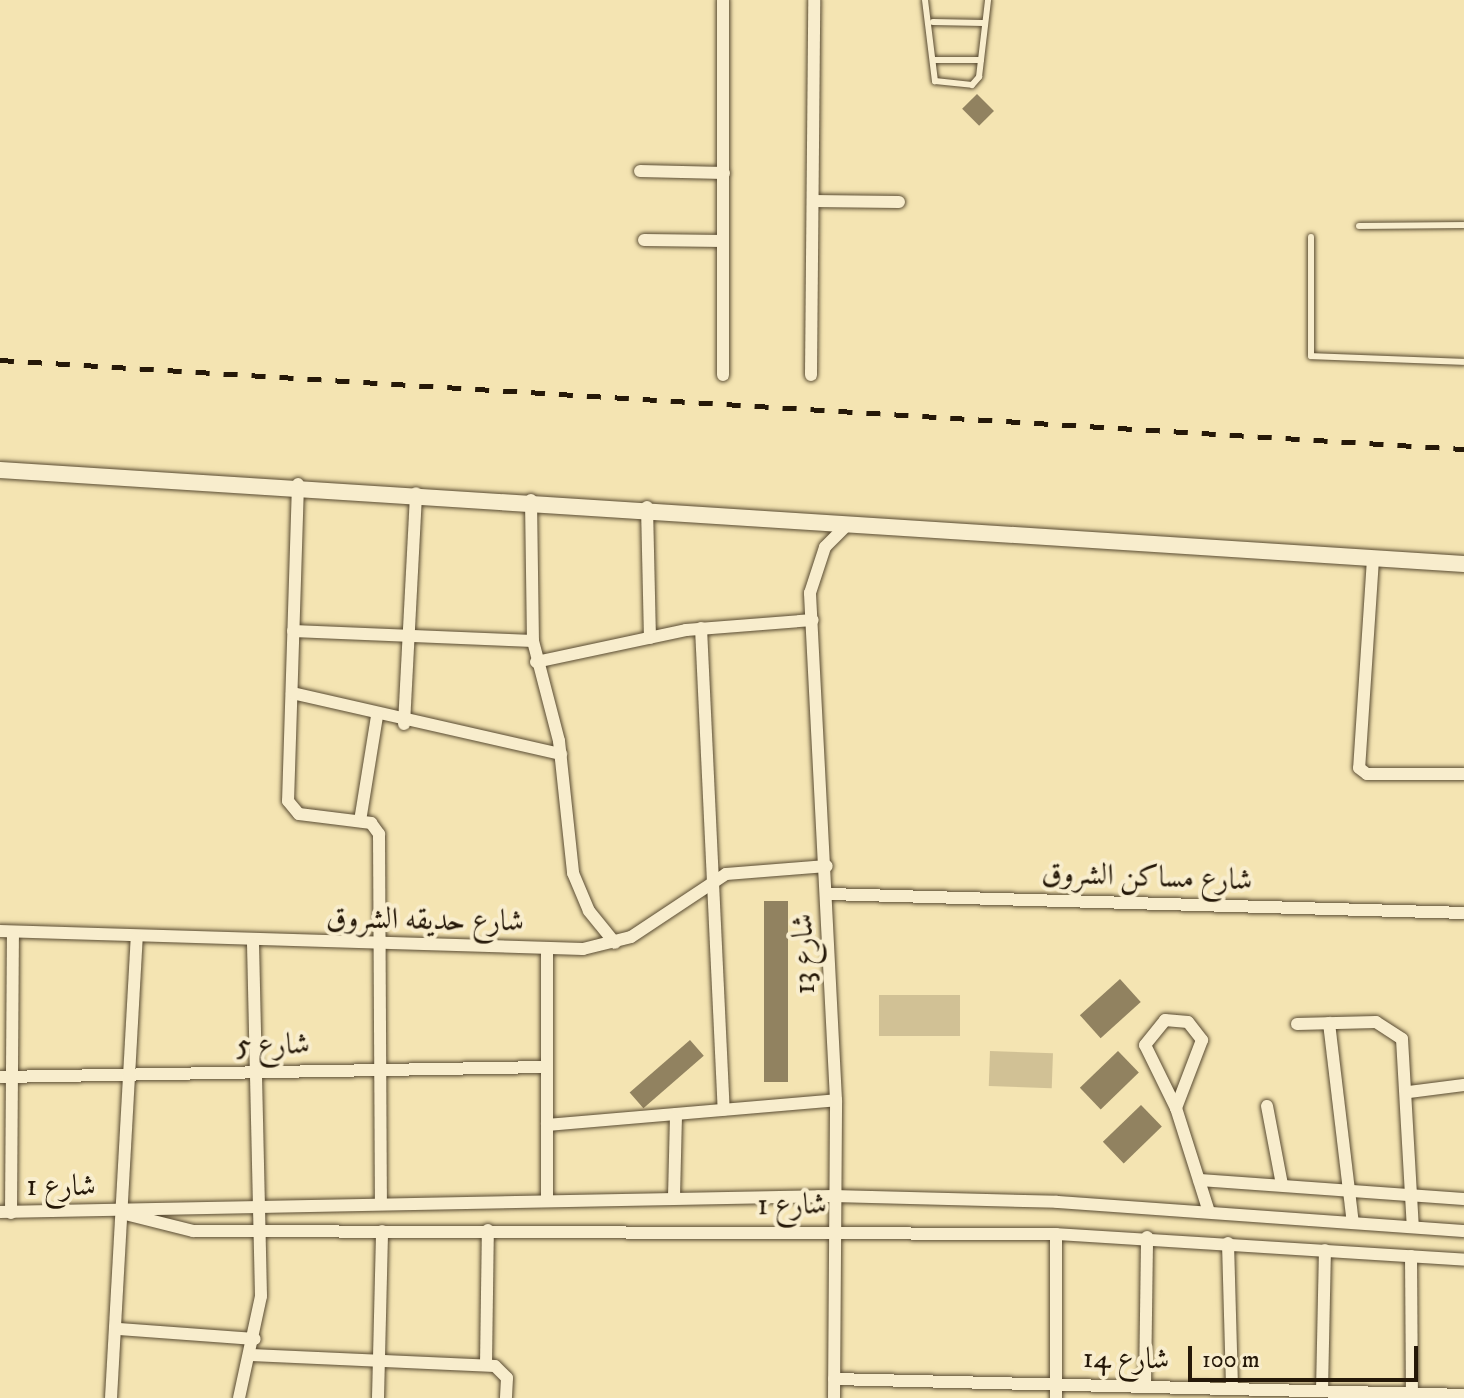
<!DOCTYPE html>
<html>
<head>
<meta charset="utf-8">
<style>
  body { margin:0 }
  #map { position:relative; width:1464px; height:1398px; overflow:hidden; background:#f4e4b2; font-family:"IM FELL DW Pica",Amiri,serif }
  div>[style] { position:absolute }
  .green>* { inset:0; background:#d1c195; transform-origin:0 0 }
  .building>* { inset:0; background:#918260; transform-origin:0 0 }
  .roads { filter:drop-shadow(0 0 2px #594b32) drop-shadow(0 0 2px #594b32) }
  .service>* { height:6px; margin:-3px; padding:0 3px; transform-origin:3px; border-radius:3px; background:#f8edcd }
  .minor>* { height:12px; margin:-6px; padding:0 6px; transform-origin:6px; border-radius:6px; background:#f8edcd }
  .tertiary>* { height:16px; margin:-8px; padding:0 8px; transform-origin:8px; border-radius:8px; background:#f8edcd }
  .rail>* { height:5px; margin-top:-2.5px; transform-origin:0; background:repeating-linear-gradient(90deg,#251808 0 14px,transparent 0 28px) }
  span { translate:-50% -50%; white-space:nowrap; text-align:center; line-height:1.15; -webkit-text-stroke:8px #f8edcd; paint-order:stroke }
  .street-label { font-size:30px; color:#251808 }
  .scale { position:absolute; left:1188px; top:1346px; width:230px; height:36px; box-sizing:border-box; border:4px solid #251808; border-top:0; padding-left:10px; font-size:24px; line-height:28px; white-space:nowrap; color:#251808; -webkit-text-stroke:6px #f8edcd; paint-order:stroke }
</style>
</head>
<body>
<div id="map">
  <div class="green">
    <i style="left:879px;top:995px;width:81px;height:41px"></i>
    <i style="left:990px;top:1051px;width:63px;height:35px;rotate:2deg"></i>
  </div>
  <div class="building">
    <i style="left:977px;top:94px;width:24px;height:21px;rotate:45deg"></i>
    <i style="left:764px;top:901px;width:24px;height:181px"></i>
    <i style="left:1120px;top:979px;width:31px;height:54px;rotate:48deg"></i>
    <i style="left:690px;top:1040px;width:21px;height:80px;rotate:49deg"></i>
    <i style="left:1118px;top:1051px;width:30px;height:53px;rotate:46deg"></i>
    <i style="left:1141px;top:1105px;width:30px;height:53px;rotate:46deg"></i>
  </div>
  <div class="roads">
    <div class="service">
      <i style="left:925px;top:0;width:82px;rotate:83deg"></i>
      <i style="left:935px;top:81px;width:37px;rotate:6deg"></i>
      <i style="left:972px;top:85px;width:11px;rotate:-49deg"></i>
      <i style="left:979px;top:77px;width:78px;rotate:-83.3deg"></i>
      <i style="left:933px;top:22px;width:50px;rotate:1.1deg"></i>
      <i style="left:933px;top:60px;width:48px"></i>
      <i style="left:1359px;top:226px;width:105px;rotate:-0.5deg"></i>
      <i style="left:1311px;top:237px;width:119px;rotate:90deg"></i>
      <i style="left:1311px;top:356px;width:153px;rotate:2.2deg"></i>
    </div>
    <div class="minor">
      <i style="left:640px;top:171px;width:84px;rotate:1.4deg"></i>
      <i style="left:813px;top:201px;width:86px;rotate:0.7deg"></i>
      <i style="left:644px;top:240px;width:79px;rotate:0.7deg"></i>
      <i style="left:723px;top:375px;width:375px;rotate:-90deg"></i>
      <i style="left:811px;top:375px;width:375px;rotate:-89.5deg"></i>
      <i style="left:298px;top:484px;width:317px;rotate:91.8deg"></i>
      <i style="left:288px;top:801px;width:17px;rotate:50deg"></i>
      <i style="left:299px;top:814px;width:73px;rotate:7.1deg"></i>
      <i style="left:371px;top:823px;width:14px;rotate:54deg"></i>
      <i style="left:379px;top:834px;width:368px;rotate:89.7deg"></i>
      <i style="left:531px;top:500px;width:141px;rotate:89.2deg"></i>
      <i style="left:533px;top:641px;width:103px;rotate:75.4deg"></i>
      <i style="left:559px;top:741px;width:133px;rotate:83.9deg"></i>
      <i style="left:573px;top:873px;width:41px;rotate:67.2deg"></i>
      <i style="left:589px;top:911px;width:41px;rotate:50.9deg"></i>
      <i style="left:647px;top:507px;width:131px;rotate:88.7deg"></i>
      <i style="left:1373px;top:559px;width:209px;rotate:93.8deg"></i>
      <i style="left:1359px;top:768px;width:10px;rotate:37deg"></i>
      <i style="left:1367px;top:774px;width:97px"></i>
      <i style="left:701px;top:628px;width:482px;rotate:87.3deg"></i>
      <i style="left:293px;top:631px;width:240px;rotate:2.4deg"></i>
      <i style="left:536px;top:662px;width:153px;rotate:-12deg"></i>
      <i style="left:686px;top:630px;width:127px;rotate:-4.5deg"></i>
      <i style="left:292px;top:693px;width:276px;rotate:12.8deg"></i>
      <i style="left:404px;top:724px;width:231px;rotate:-87deg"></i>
      <i style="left:360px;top:821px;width:106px;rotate:-80.8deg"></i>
      <i style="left:829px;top:894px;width:635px;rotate:1.71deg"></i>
      <i style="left:0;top:931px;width:583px;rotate:1.77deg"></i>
      <i style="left:583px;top:949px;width:49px;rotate:-14deg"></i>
      <i style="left:631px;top:937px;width:114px;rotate:-33.6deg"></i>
      <i style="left:726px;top:874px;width:101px;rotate:-4.5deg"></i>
      <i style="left:1165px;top:1020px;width:23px;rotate:5deg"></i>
      <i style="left:1188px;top:1022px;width:23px;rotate:52deg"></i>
      <i style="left:1202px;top:1040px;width:73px;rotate:110.9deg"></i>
      <i style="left:1176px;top:1108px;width:70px;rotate:-116.2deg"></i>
      <i style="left:1145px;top:1045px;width:32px;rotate:-51deg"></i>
      <i style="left:1329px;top:1023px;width:201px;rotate:83.2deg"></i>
      <i style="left:1297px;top:1024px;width:79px;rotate:-1.5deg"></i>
      <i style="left:1376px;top:1022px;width:31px;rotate:33deg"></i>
      <i style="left:1402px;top:1039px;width:188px;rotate:86.7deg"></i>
      <i style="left:0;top:1077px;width:547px;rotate:-1.05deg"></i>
      <i style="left:1409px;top:1092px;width:55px;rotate:-7.3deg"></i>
      <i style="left:1267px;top:1106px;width:80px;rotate:79.2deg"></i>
      <i style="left:1176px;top:1108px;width:109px;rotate:72.4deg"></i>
      <i style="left:547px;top:1125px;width:290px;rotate:-4.9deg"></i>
      <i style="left:1199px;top:1180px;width:266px;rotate:4.1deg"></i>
      <i style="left:674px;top:1197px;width:83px;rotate:-88.6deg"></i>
      <i style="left:547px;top:1199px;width:251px;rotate:-90deg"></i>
      <i style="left:0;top:1212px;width:833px;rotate:-1.1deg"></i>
      <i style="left:833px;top:1196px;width:224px;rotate:1.5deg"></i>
      <i style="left:1057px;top:1202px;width:408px;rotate:4.1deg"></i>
      <i style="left:11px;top:1213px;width:281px;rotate:-89.6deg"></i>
      <i style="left:125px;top:1214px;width:70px;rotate:14deg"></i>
      <i style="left:193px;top:1231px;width:863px;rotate:0.2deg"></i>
      <i style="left:1056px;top:1234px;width:409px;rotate:3.6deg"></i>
      <i style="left:1228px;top:1243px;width:146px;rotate:88.4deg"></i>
      <i style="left:1411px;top:1256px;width:137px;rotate:89.6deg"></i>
      <i style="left:119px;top:1329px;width:136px;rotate:4.2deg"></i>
      <i style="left:251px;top:1355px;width:244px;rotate:2.6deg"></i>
      <i style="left:495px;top:1366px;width:17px;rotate:45deg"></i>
      <i style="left:507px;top:1378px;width:20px;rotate:93deg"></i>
      <i style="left:486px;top:1365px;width:135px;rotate:-89.2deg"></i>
      <i style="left:834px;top:1379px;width:630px;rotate:1.45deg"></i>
      <i style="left:1145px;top:1386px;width:149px;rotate:-89.2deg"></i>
      <i style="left:1322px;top:1391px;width:141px;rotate:-88.8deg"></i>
      <i style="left:111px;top:1398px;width:461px;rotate:-86.8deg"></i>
      <i style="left:239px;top:1398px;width:104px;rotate:-77.8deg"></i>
      <i style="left:261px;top:1296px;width:353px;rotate:-91.3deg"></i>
      <i style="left:378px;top:1398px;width:167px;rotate:-88.6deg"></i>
      <i style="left:834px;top:1398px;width:298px;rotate:-89.6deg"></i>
      <i style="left:836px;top:1100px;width:508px;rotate:-92.94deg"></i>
      <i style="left:810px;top:593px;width:48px;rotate:-71.9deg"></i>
      <i style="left:825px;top:547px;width:34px;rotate:-45deg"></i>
      <i style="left:1056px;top:1398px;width:164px;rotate:-90deg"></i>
    </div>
    <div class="tertiary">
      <i style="left:0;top:470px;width:1467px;rotate:3.67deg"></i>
    </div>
  </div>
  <div class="rail">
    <i style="left:0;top:360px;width:1467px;rotate:3.48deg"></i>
  </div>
  <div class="street-label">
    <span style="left:1147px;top:878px;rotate:2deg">شارع مساكن الشروق</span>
    <span style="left:425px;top:921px;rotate:1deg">شارع حديقه الشروق</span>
    <span style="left:805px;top:954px;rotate:-92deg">شارع 13</span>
    <span style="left:273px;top:1046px;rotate:-1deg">شارع 5</span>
    <span style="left:61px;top:1187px">شارع 1</span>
    <span style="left:792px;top:1206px;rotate:-1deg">شارع 1</span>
    <span style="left:1126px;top:1360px;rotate:1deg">شارع 14</span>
  </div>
  <div class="scale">100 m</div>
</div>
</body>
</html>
